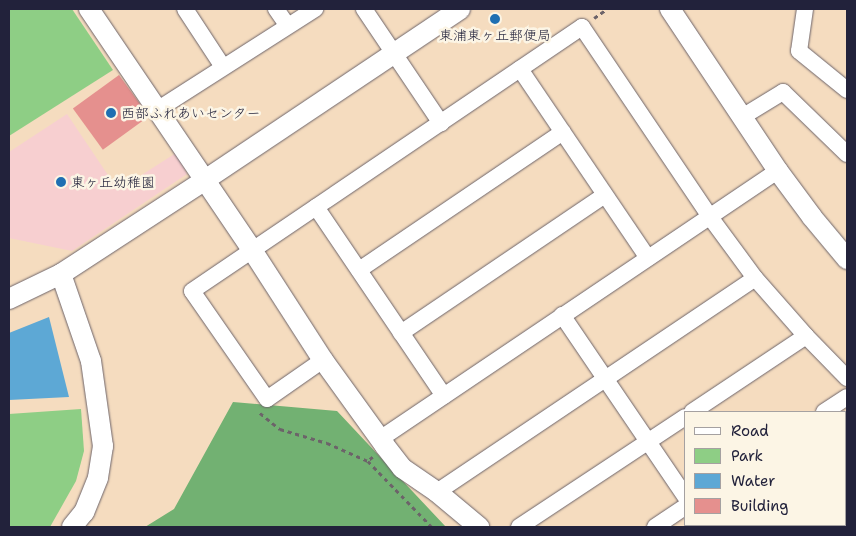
<!DOCTYPE html>
<html>
<head>
<meta charset="utf-8">
<style>
  body { margin:0 }
  #map { position:relative; width:856px; height:536px; overflow:hidden; background:#f5dcbf; font-family:"Shantell Sans","Klee One",sans-serif }
  div>[style] { position:absolute }
  .built>* { inset:0; background:#f7cfd0 }
  .green>* { inset:0; background:#8ece85; transform-origin:0 0 }
  .forest>* { inset:0; background:#72b172 }
  .water>* { inset:0; background:#5da8d5 }
  .building>* { inset:0; background:#e5908e; transform-origin:0 0 }
  .path>* { height:2.5px; margin-top:-1.25px; transform-origin:0; background:repeating-linear-gradient(90deg,#6c6369 0 4px,transparent 0 8px) }
  .roads { filter:drop-shadow(0 0 1px #6c6369) drop-shadow(0 0 1px #6c6369) }
  .minor>* { height:16px; margin:-8px; padding:0 8px; transform-origin:8px; border-radius:8px; background:#fff }
  .tertiary>* { height:20px; margin:-10px; padding:0 10px; transform-origin:10px; border-radius:10px; background:#fff }
  .dots>* { width:14px; height:14px; translate:-50% -50%; box-sizing:border-box; border:2px solid #fcf5e5; border-radius:50% }
  span { translate:-50% -50%; white-space:nowrap; text-align:center; line-height:1.15; -webkit-text-stroke:5px #fcf5e5; paint-order:stroke }
  .poi-label { font-size:14px; color:#22223b }
  .left { translate:0 -50%; text-align:left }
  .frame { position:absolute; inset:0; border:10px solid #22223b; pointer-events:none }
  .legend { position:absolute; left:684px; top:411px; width:162px; height:115px; box-sizing:border-box; background:#fcf5e5; border:1px solid #a5a1a1; margin:0; padding:6px 9px; list-style:none; font-size:15px; color:#22223b }
  .legend li { display:flex; align-items:center; gap:10px; height:25px }
  .legend b { width:25px; border:1px solid #a5a1a1 }
</style>
</head>
<body>
<div id="map">
  <div class="built">
    <i style="clip-path:polygon(67px 114px,118px 190px,176px 153px,187px 174px,72px 251px,9px 238px,9px 152px)"></i>
  </div>
  <div class="green">
    <i style="clip-path:polygon(9px 9px,72px 9px,113px 70px,9px 136px)"></i>
    <i style="clip-path:polygon(81px 409px,84px 451px,76px 481px,50px 527px,9px 527px,9px 414px)"></i>
    <i style="left:713px;top:525px;width:68px;height:3px"></i>
  </div>
  <div class="forest">
    <i style="clip-path:polygon(233px 402px,337px 411px,446px 527px,145px 527px,174px 509px)"></i>
  </div>
  <div class="water">
    <i style="clip-path:polygon(49px 317px,69px 397px,9px 400px,9px 333px)"></i>
  </div>
  <div class="building">
    <i style="left:119px;top:75px;width:51px;height:57px;rotate:54deg"></i>
  </div>
  <div class="path">
    <i style="left:594px;top:18px;width:16px;rotate:-35deg"></i>
    <i style="left:260px;top:413px;width:26px;rotate:39deg"></i>
    <i style="left:280px;top:429px;width:49px;rotate:16.6deg"></i>
    <i style="left:327px;top:443px;width:45px;rotate:23.7deg"></i>
    <i style="left:373px;top:457px;width:6px;rotate:141deg"></i>
    <i style="left:368px;top:461px;width:92px;rotate:45.9deg"></i>
  </div>
  <div class="roads">
    <div class="minor">
      <i style="left:185px;top:9px;width:69px;rotate:56.8deg"></i>
      <i style="left:276px;top:9px;width:19px;rotate:55deg"></i>
      <i style="left:364px;top:9px;width:138px;rotate:56deg"></i>
      <i style="left:805px;top:9px;width:42px;rotate:98.1deg"></i>
      <i style="left:799px;top:51px;width:62px;rotate:39.1deg"></i>
      <i style="left:520px;top:69px;width:228px;rotate:55.9deg"></i>
      <i style="left:157px;top:110px;width:188px;rotate:-32.6deg"></i>
      <i style="left:742px;top:117px;width:48px;rotate:-31.4deg"></i>
      <i style="left:783px;top:92px;width:89px;rotate:44.1deg"></i>
      <i style="left:316px;top:207px;width:228px;rotate:55.9deg"></i>
      <i style="left:359px;top:270px;width:246px;rotate:-34.1deg"></i>
      <i style="left:562px;top:315px;width:219px;rotate:55.8deg"></i>
      <i style="left:401px;top:333px;width:246px;rotate:-34.1deg"></i>
      <i style="left:323px;top:360px;width:68px;rotate:145.1deg"></i>
      <i style="left:267px;top:399px;width:131px;rotate:-124.8deg"></i>
      <i style="left:192px;top:291px;width:471px;rotate:-34.1deg"></i>
      <i style="left:582px;top:27px;width:229px;rotate:56deg"></i>
      <i style="left:710px;top:217px;width:76px;rotate:53.6deg"></i>
      <i style="left:755px;top:278px;width:77px;rotate:48.7deg"></i>
      <i style="left:806px;top:336px;width:59px;rotate:45.7deg"></i>
      <i style="left:692px;top:412px;width:137px;rotate:-33.7deg"></i>
      <i style="left:824px;top:412px;width:27px;rotate:-33deg"></i>
      <i style="left:380px;top:439px;width:480px;rotate:-34deg"></i>
      <i style="left:437px;top:492px;width:383px;rotate:-33.9deg"></i>
      <i style="left:704px;top:525px;width:3px;rotate:45deg"></i>
      <i style="left:519px;top:527px;width:199px;rotate:-33.5deg"></i>
      <i style="left:655px;top:527px;width:36px;rotate:-34deg"></i>
    </div>
    <div class="tertiary">
      <i style="left:89px;top:9px;width:291px;rotate:55.9deg"></i>
      <i style="left:252px;top:250px;width:131px;rotate:57.2deg"></i>
      <i style="left:323px;top:360px;width:106px;rotate:54.2deg"></i>
      <i style="left:385px;top:446px;width:28px;rotate:52deg"></i>
      <i style="left:402px;top:468px;width:42px;rotate:34.4deg"></i>
      <i style="left:437px;top:492px;width:55px;rotate:39.8deg"></i>
      <i style="left:670px;top:9px;width:195px;rotate:56.3deg"></i>
      <i style="left:778px;top:171px;width:57px;rotate:53.5deg"></i>
      <i style="left:812px;top:217px;width:55px;rotate:50.2deg"></i>
      <i style="left:61px;top:274px;width:92px;rotate:71deg"></i>
      <i style="left:91px;top:361px;width:86px;rotate:82deg"></i>
      <i style="left:103px;top:446px;width:32px;rotate:99deg"></i>
      <i style="left:98px;top:478px;width:37px;rotate:112deg"></i>
      <i style="left:84px;top:512px;width:19px;rotate:129deg"></i>
      <i style="left:9px;top:299px;width:58px;rotate:-25.7deg"></i>
      <i style="left:61px;top:274px;width:172px;rotate:-33.1deg"></i>
      <i style="left:205px;top:180px;width:307px;rotate:-33.8deg"></i>
      <i style="left:845px;top:494px;width:2px;rotate:-27deg"></i>
      <i style="left:795px;top:527px;width:4px;rotate:-27deg"></i>
    </div>
  </div>
  <div class="dots">
    <i style="left:495px;top:19px;background:#1f6fb2"></i>
    <i style="left:111px;top:113px;background:#1f6fb2"></i>
    <i style="left:61px;top:182px;background:#1f6fb2"></i>
  </div>
  <div class="poi-label">
    <span style="left:495px;top:35px">東浦東ヶ丘郵便局</span>
    <span class="left" style="left:121px;top:113px">西部ふれあいセンター</span>
    <span class="left" style="left:71px;top:182px">東ヶ丘幼稚園</span>
  </div>
  <div class="frame"></div>
  <ul class="legend">
  <li><b style="height:6px;background:#fff"></b>Road</li>
  <li><b style="height:14px;background:#8ece85"></b>Park</li>
  <li><b style="height:14px;background:#5da8d5"></b>Water</li>
  <li><b style="height:14px;background:#e5908e"></b>Building</li>
  </ul>
</div>
</body>
</html>
